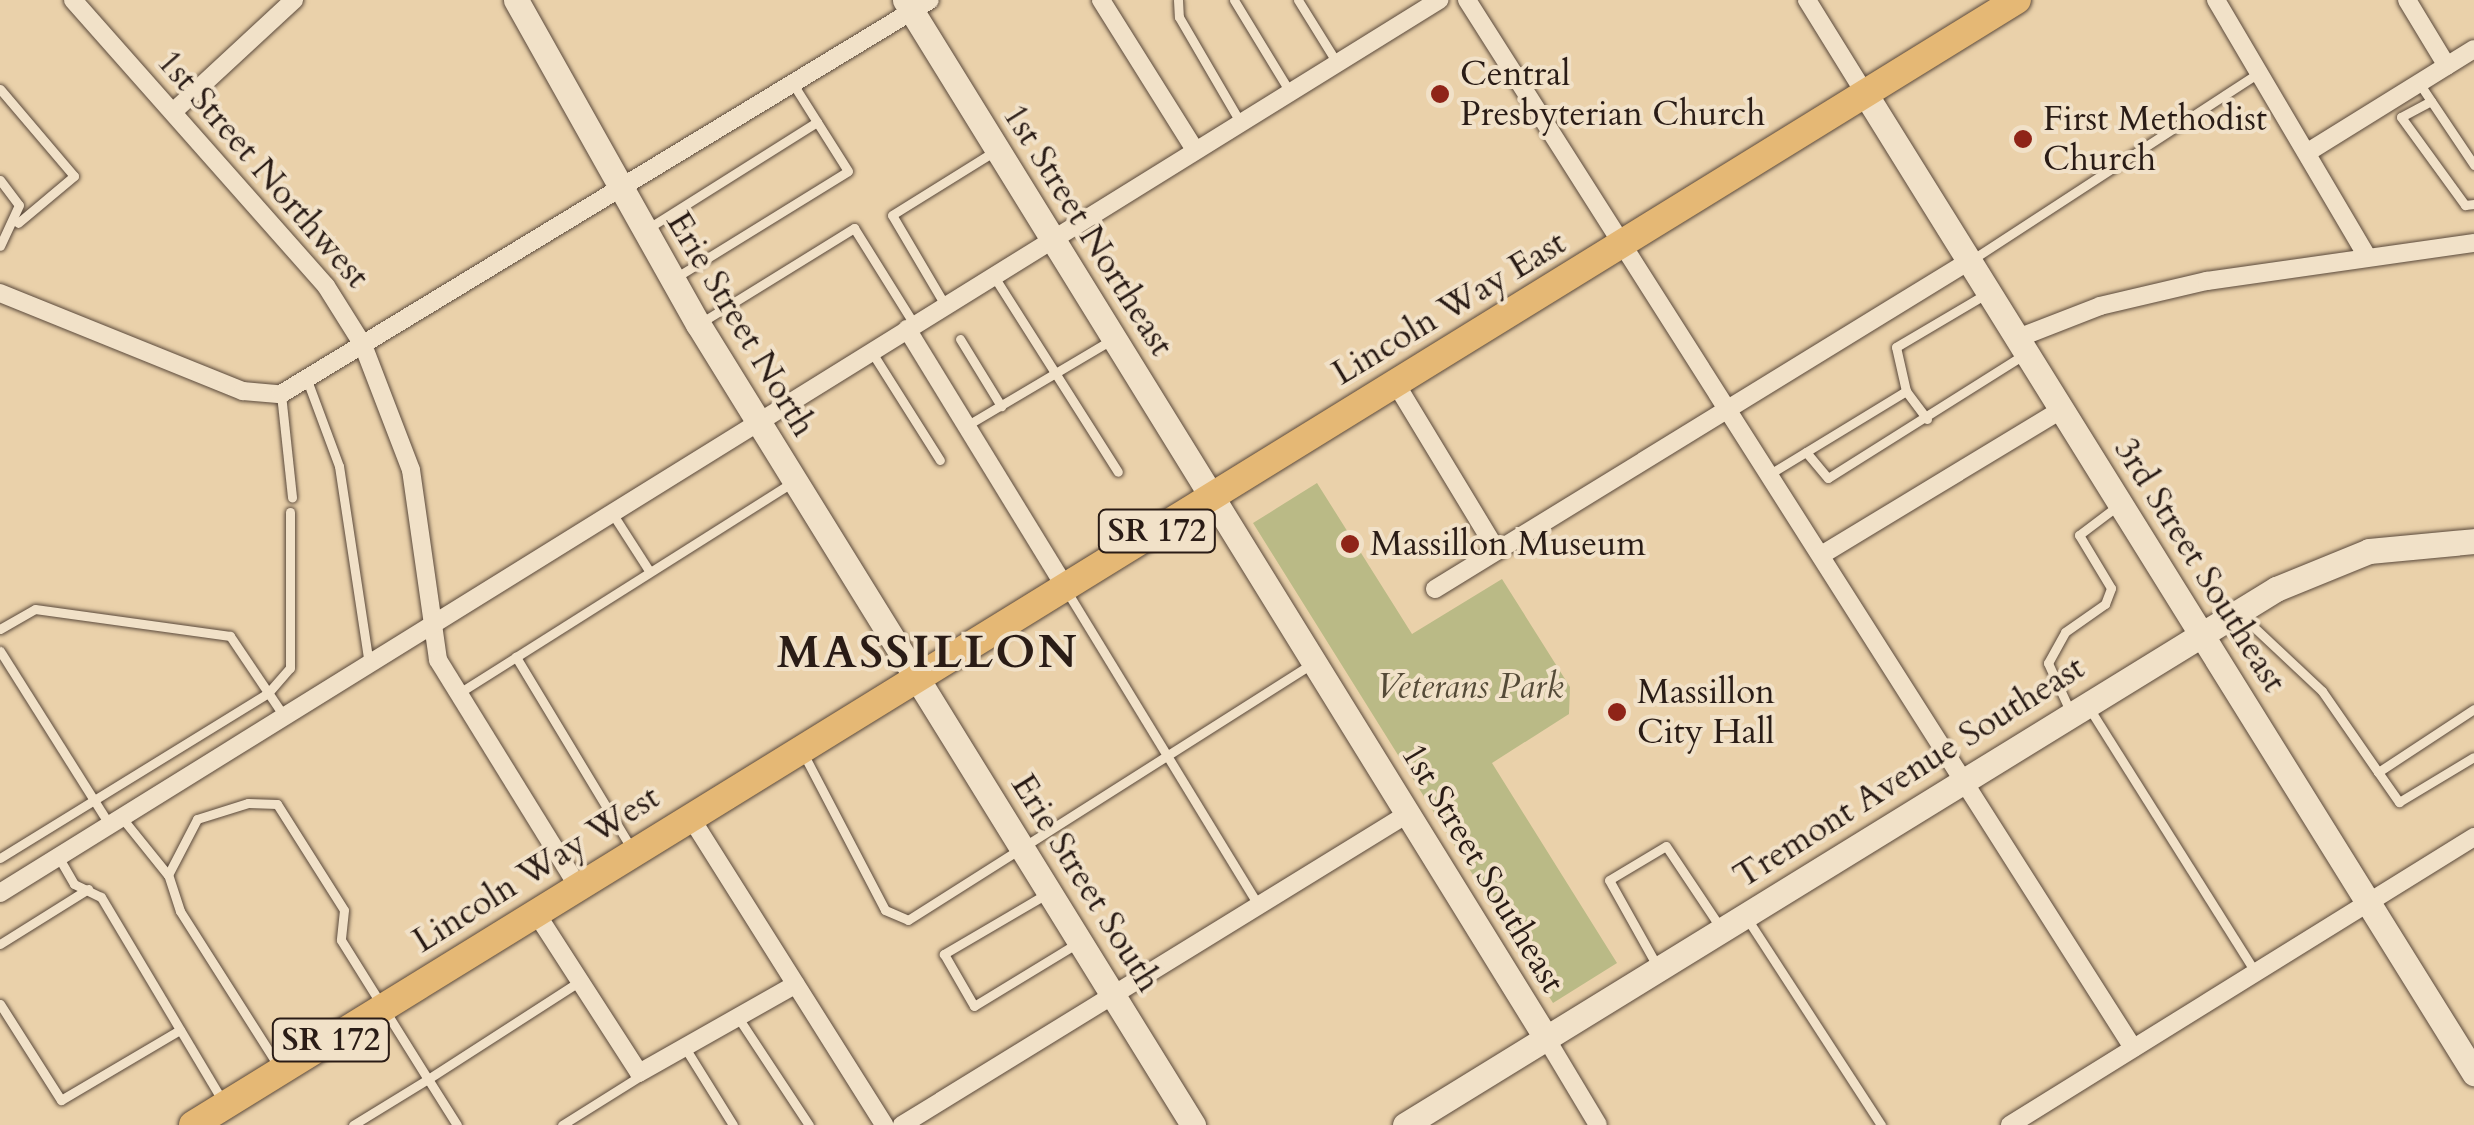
<!DOCTYPE html>
<html>
<head>
<meta charset="utf-8">
<style>
  body { margin:0 }
  #map { position:relative; width:2474px; height:1125px; overflow:hidden; background:#ead1aa; font-family:Cardo,serif }
  div>[style] { position:absolute }
  .green>* { inset:0; background:#baba86 }
  .roads { filter:drop-shadow(0 0 2px #5a493b) drop-shadow(0 0 2px #5a493b) }
  .lane>* { height:9px; margin:-4.5px; padding:0 4.5px; transform-origin:4.5px; border-radius:4.5px; background:#f1e1c8 }
  .street>* { height:18px; margin:-9px; padding:0 9px; transform-origin:9px; border-radius:9px; background:#f1e1c8 }
  .secondary>* { height:25px; margin:-12.5px; padding:0 12.5px; transform-origin:12.5px; border-radius:12.5px; background:#f1e1c8 }
  .primary>* { height:28px; margin:-14px; padding:0 14px; transform-origin:14px; border-radius:14px; background:#e5b875 }
  .dots>* { width:28px; height:28px; translate:-50% -50%; box-sizing:border-box; border:5px solid #f1e1c8; border-radius:50% }
  span { translate:-50% -50%; white-space:nowrap; text-align:center; line-height:1.15; -webkit-text-stroke:8px #f1e1c8; paint-order:stroke }
  .shield-label span { padding:2px 8px; background:#f1e1c8; border:2px solid; border-radius:8px; -webkit-text-stroke-width:0 }
  .shield-label { font-size:32px; color:#2a1c16; font-weight:700 }
  .poi-label { font-size:35px; color:#2a1c16 }
  .left { translate:0 -50%; text-align:left }
  .street-label { font-size:35px; color:#2a1c16 }
  .park-label { font-size:35px; color:#554b38; font-style:italic }
  .district-label { font-size:45px; color:#2a1c16; font-weight:700; letter-spacing:2.5px }
</style>
</head>
<body>
<div id="map">
  <div class="green">
    <i style="clip-path:polygon(1317px 483px,1412px 634px,1502px 579px,1570px 687px,1569px 714px,1492px 763px,1617px 963px,1553px 1003px,1253px 523px)"></i>
  </div>
  <div class="roads">
    <div class="lane">
      <i style="left:1178px;top:0;width:17px;rotate:87deg"></i>
      <i style="left:1179px;top:17px;width:121px;rotate:59.8deg"></i>
      <i style="left:1234px;top:0;width:108px;rotate:58.7deg"></i>
      <i style="left:1298px;top:0;width:74px;rotate:58.2deg"></i>
      <i style="left:2419px;top:83px;width:99px;rotate:56.1deg"></i>
      <i style="left:0;top:89px;width:114px;rotate:49.6deg"></i>
      <i style="left:74px;top:176px;width:73px;rotate:140deg"></i>
      <i style="left:2431px;top:101px;width:34px;rotate:152deg"></i>
      <i style="left:2401px;top:117px;width:109px;rotate:54deg"></i>
      <i style="left:2465px;top:205px;width:9px;rotate:-6deg"></i>
      <i style="left:0;top:180px;width:31px;rotate:53deg"></i>
      <i style="left:19px;top:205px;width:45px;rotate:114.9deg"></i>
      <i style="left:647px;top:229px;width:201px;rotate:-32.2deg"></i>
      <i style="left:1973px;top:259px;width:343px;rotate:-33.1deg"></i>
      <i style="left:993px;top:275px;width:233px;rotate:57.6deg"></i>
      <i style="left:675px;top:278px;width:203px;rotate:-31.7deg"></i>
      <i style="left:848px;top:171px;width:103px;rotate:-122.3deg"></i>
      <i style="left:945px;top:305px;width:104px;rotate:-120.5deg"></i>
      <i style="left:892px;top:215px;width:121px;rotate:-31.9deg"></i>
      <i style="left:702px;top:322px;width:179px;rotate:-31.7deg"></i>
      <i style="left:854px;top:228px;width:113px;rotate:58deg"></i>
      <i style="left:960px;top:339px;width:79px;rotate:58.5deg"></i>
      <i style="left:871px;top:351px;width:129px;rotate:57.7deg"></i>
      <i style="left:307px;top:380px;width:92px;rotate:69.6deg"></i>
      <i style="left:339px;top:466px;width:200px;rotate:81.4deg"></i>
      <i style="left:281px;top:394px;width:104px;rotate:83.9deg"></i>
      <i style="left:1927px;top:419px;width:35px;rotate:-127deg"></i>
      <i style="left:1906px;top:391px;width:45px;rotate:-102.8deg"></i>
      <i style="left:1896px;top:347px;width:104px;rotate:-30.5deg"></i>
      <i style="left:966px;top:426px;width:167px;rotate:-30.6deg"></i>
      <i style="left:1806px;top:452px;width:34px;rotate:50deg"></i>
      <i style="left:1828px;top:478px;width:233px;rotate:-32.2deg"></i>
      <i style="left:1773px;top:472px;width:156px;rotate:-31.3deg"></i>
      <i style="left:612px;top:513px;width:67px;rotate:57.3deg"></i>
      <i style="left:1066px;top:590px;width:369px;rotate:58.6deg"></i>
      <i style="left:2240px;top:614px;width:112px;rotate:43.2deg"></i>
      <i style="left:2322px;top:691px;width:98px;rotate:55.3deg"></i>
      <i style="left:0;top:629px;width:40px;rotate:-29.7deg"></i>
      <i style="left:35px;top:609px;width:197px;rotate:7.9deg"></i>
      <i style="left:230px;top:636px;width:97px;rotate:56deg"></i>
      <i style="left:0;top:651px;width:207px;rotate:57.8deg"></i>
      <i style="left:459px;top:693px;width:67px;rotate:-32.3deg"></i>
      <i style="left:2089px;top:708px;width:312px;rotate:57.8deg"></i>
      <i style="left:2474px;top:709px;width:115px;rotate:146.7deg"></i>
      <i style="left:2378px;top:772px;width:37px;rotate:55deg"></i>
      <i style="left:2399px;top:802px;width:87px;rotate:-31deg"></i>
      <i style="left:2070px;top:711px;width:53px;rotate:-114.6deg"></i>
      <i style="left:2048px;top:663px;width:35px;rotate:-61deg"></i>
      <i style="left:2065px;top:632px;width:49px;rotate:-35deg"></i>
      <i style="left:2105px;top:604px;width:17px;rotate:-69deg"></i>
      <i style="left:2111px;top:588px;width:62px;rotate:-121.1deg"></i>
      <i style="left:2079px;top:535px;width:51px;rotate:-37.1deg"></i>
      <i style="left:803px;top:753px;width:177px;rotate:62.4deg"></i>
      <i style="left:885px;top:910px;width:25px;rotate:23deg"></i>
      <i style="left:908px;top:920px;width:480px;rotate:-32.4deg"></i>
      <i style="left:122px;top:818px;width:73px;rotate:51.1deg"></i>
      <i style="left:633px;top:851px;width:227px;rotate:-121.1deg"></i>
      <i style="left:516px;top:657px;width:328px;rotate:-32.3deg"></i>
      <i style="left:0;top:858px;width:315px;rotate:-31.6deg"></i>
      <i style="left:268px;top:693px;width:33px;rotate:-49deg"></i>
      <i style="left:290px;top:668px;width:156px;rotate:-90deg"></i>
      <i style="left:59px;top:858px;width:30px;rotate:60deg"></i>
      <i style="left:74px;top:884px;width:30px;rotate:26deg"></i>
      <i style="left:101px;top:897px;width:240px;rotate:59.2deg"></i>
      <i style="left:1048px;top:893px;width:121px;rotate:149.6deg"></i>
      <i style="left:944px;top:954px;width:60px;rotate:60deg"></i>
      <i style="left:974px;top:1006px;width:119px;rotate:-31.3deg"></i>
      <i style="left:1746px;top:917px;width:248px;rotate:57deg"></i>
      <i style="left:0;top:944px;width:104px;rotate:-32deg"></i>
      <i style="left:1656px;top:964px;width:96px;rotate:-119.2deg"></i>
      <i style="left:1609px;top:880px;width:66px;rotate:-30.8deg"></i>
      <i style="left:1666px;top:846px;width:97px;rotate:56.3deg"></i>
      <i style="left:0;top:1004px;width:114px;rotate:57.6deg"></i>
      <i style="left:61px;top:1100px;width:138px;rotate:-30.5deg"></i>
      <i style="left:739px;top:1019px;width:127px;rotate:56.6deg"></i>
      <i style="left:687px;top:1051px;width:87px;rotate:58.1deg"></i>
      <i style="left:279px;top:1067px;width:185px;rotate:-122.4deg"></i>
      <i style="left:180px;top:911px;width:38px;rotate:-108deg"></i>
      <i style="left:168px;top:875px;width:63px;rotate:-62.6deg"></i>
      <i style="left:197px;top:819px;width:53px;rotate:-17.4deg"></i>
      <i style="left:248px;top:803px;width:29px;rotate:2deg"></i>
      <i style="left:277px;top:804px;width:125px;rotate:57.7deg"></i>
      <i style="left:344px;top:910px;width:30px;rotate:96deg"></i>
      <i style="left:341px;top:940px;width:164px;rotate:58deg"></i>
      <i style="left:428px;top:1079px;width:88px;rotate:148.5deg"></i>
      <i style="left:457px;top:1125px;width:54px;rotate:-122.2deg"></i>
      <i style="left:428px;top:1079px;width:177px;rotate:-32.8deg"></i>
      <i style="left:562px;top:1125px;width:92px;rotate:-32.1deg"></i>
    </div>
    <div class="street">
      <i style="left:73px;top:0;width:382px;rotate:48.5deg"></i>
      <i style="left:326px;top:286px;width:70px;rotate:57.9deg"></i>
      <i style="left:363px;top:345px;width:134px;rotate:69deg"></i>
      <i style="left:411px;top:470px;width:192px;rotate:81.9deg"></i>
      <i style="left:438px;top:660px;width:267px;rotate:58.3deg"></i>
      <i style="left:1101px;top:0;width:177px;rotate:57.9deg"></i>
      <i style="left:1467px;top:0;width:1242px;rotate:57.56deg"></i>
      <i style="left:1807px;top:0;width:112px;rotate:58.2deg"></i>
      <i style="left:2216px;top:0;width:294px;rotate:59.5deg"></i>
      <i style="left:2407px;top:0;width:77px;rotate:58.8deg"></i>
      <i style="left:173px;top:112px;width:165px;rotate:-42.8deg"></i>
      <i style="left:2308px;top:152px;width:195px;rotate:-31.8deg"></i>
      <i style="left:0;top:293px;width:262px;rotate:22deg"></i>
      <i style="left:243px;top:391px;width:38px;rotate:5deg"></i>
      <i style="left:281px;top:394px;width:759px;rotate:-31.26deg"></i>
      <i style="left:907px;top:329px;width:303px;rotate:58.5deg"></i>
      <i style="left:2018px;top:338px;width:88px;rotate:-21.3deg"></i>
      <i style="left:2100px;top:306px;width:110px;rotate:-13.2deg"></i>
      <i style="left:2207px;top:281px;width:270px;rotate:-8.1deg"></i>
      <i style="left:1396px;top:384px;width:195px;rotate:58.8deg"></i>
      <i style="left:1823px;top:554px;width:280px;rotate:-31.2deg"></i>
      <i style="left:1435px;top:589px;width:627px;rotate:-31.56deg"></i>
      <i style="left:691px;top:818px;width:363px;rotate:57.8deg"></i>
      <i style="left:0;top:893px;width:1694px;rotate:-31.82deg"></i>
      <i style="left:536px;top:913px;width:190px;rotate:57.2deg"></i>
      <i style="left:639px;top:1073px;width:180px;rotate:-29.5deg"></i>
      <i style="left:1546px;top:1038px;width:101px;rotate:59.1deg"></i>
      <i style="left:902px;top:1125px;width:595px;rotate:-31.61deg"></i>
      <i style="left:2010px;top:1125px;width:546px;rotate:-31.83deg"></i>
    </div>
    <div class="secondary">
      <i style="left:516px;top:0;width:372px;rotate:60.7deg"></i>
      <i style="left:698px;top:324px;width:942px;rotate:58.28deg"></i>
      <i style="left:905px;top:0;width:1220px;rotate:58.3deg"></i>
      <i style="left:1866px;top:95px;width:1152px;rotate:58.13deg"></i>
      <i style="left:1405px;top:1125px;width:1023px;rotate:-31.61deg"></i>
      <i style="left:2276px;top:589px;width:100px;rotate:-22.2deg"></i>
      <i style="left:2369px;top:551px;width:105px;rotate:-5.4deg"></i>
    </div>
    <div class="primary">
      <i style="left:193px;top:1125px;width:2143px;rotate:-31.67deg"></i>
    </div>
  </div>
  <div class="dots">
    <i style="left:1440px;top:94px;background:#8f2418"></i>
    <i style="left:2023px;top:139px;background:#8f2418"></i>
    <i style="left:1350px;top:544px;background:#8f2418"></i>
    <i style="left:1617px;top:712px;background:#8f2418"></i>
  </div>
  <div class="shield-label">
    <span style="left:1157px;top:531px">SR 172</span>
    <span style="left:331px;top:1040px">SR 172</span>
  </div>
  <div class="poi-label">
    <span class="left" style="left:1460px;top:94px">Central<br>Presbyterian Church</span>
    <span class="left" style="left:2043px;top:139px">First Methodist<br>Church</span>
    <span class="left" style="left:1370px;top:544px">Massillon Museum</span>
    <span class="left" style="left:1637px;top:712px">Massillon<br>City Hall</span>
  </div>
  <div class="street-label">
    <span style="left:263px;top:169px;rotate:49deg">1st Street Northwest</span>
    <span style="left:1088px;top:230px;rotate:58deg">1st Street Northeast</span>
    <span style="left:1449px;top:308px;rotate:-31deg">Lincoln Way East</span>
    <span style="left:741px;top:324px;rotate:59deg">Erie Street North</span>
    <span style="left:2200px;top:565px;rotate:58deg">3rd Street Southeast</span>
    <span style="left:1909px;top:772px;rotate:-32deg">Tremont Avenue Southeast</span>
    <span style="left:1483px;top:868px;rotate:59deg">1st Street Southeast</span>
    <span style="left:536px;top:869px;rotate:-32deg">Lincoln Way West</span>
    <span style="left:1086px;top:883px;rotate:58deg">Erie Street South</span>
  </div>
  <div class="park-label">
    <span style="left:1470px;top:687px">Veterans Park</span>
  </div>
  <div class="district-label">
    <span style="left:928px;top:653px">MASSILLON</span>
  </div>
</div>
</body>
</html>
